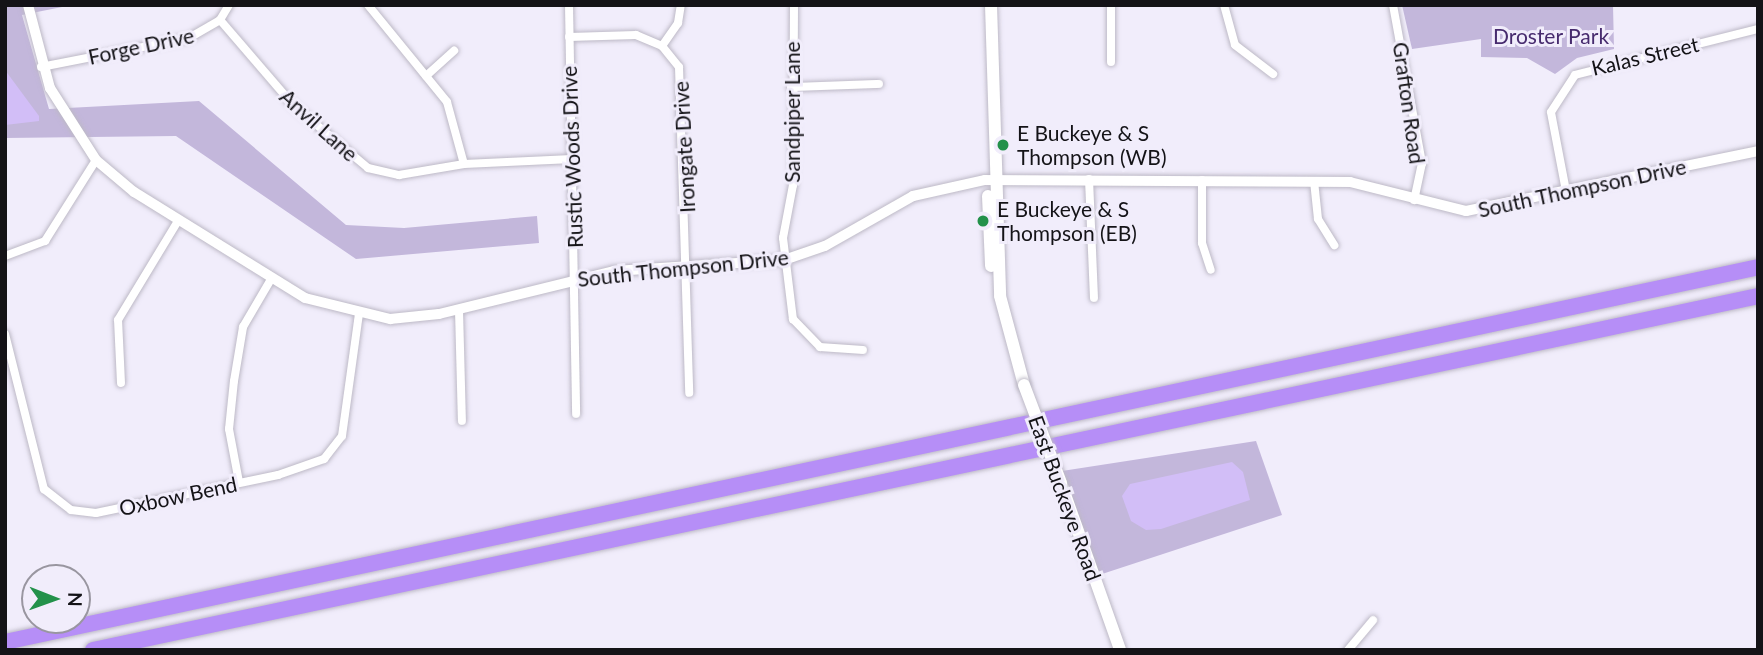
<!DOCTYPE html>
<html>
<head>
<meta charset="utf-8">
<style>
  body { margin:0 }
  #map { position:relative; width:1763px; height:655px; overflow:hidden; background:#f1edfb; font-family:Lato,sans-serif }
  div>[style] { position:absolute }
  .green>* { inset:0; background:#c3b7db }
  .water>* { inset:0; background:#d2bef7 }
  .roads { filter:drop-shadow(0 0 2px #bdb9c6) drop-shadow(0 0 2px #bdb9c6) }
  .minor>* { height:8px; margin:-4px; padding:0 4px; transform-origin:4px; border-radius:4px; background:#fff }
  .tertiary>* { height:10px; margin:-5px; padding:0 5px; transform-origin:5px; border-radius:5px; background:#fff }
  .secondary>* { height:12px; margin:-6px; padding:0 6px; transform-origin:6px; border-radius:6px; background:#fff }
  .motorway>* { height:16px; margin:-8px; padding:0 8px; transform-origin:8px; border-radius:8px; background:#b68ef7 }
  .bridges { filter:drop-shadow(0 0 2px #bdb9c6) drop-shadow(0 0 2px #bdb9c6) }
  .secondary-bridge>* { height:12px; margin:-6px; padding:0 6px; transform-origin:6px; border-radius:6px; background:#fff }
  .dots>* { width:19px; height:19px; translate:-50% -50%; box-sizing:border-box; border:4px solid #f1edfb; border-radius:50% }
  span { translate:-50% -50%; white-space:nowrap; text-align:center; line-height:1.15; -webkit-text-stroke:6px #f1edfb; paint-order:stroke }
  .park-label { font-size:21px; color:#472b6e }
  .street-label { font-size:21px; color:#141317 }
  .poi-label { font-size:21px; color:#141317 }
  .left { translate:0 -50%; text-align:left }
  .frame { position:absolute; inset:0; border:7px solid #141317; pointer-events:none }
  .north { position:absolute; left:21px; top:564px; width:70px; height:70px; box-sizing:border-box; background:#f1edfb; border:2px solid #9996a0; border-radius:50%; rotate:91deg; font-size:19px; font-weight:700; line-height:28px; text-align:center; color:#141317 }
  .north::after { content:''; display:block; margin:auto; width:24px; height:32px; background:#23914a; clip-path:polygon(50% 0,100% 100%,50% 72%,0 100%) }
</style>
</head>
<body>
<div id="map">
  <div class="green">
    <i style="clip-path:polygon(5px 5px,72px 5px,22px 15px,49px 109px,199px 101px,346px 225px,404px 228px,537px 216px,539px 243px,356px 259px,176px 136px,5px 138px)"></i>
    <i style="clip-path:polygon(1402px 5px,1613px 5px,1614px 49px,1577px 58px,1555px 74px,1527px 58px,1481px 57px,1481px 39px,1412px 49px)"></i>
    <i style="clip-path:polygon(1256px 441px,1282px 515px,1099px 575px,1062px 471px)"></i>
  </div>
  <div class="water">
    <i style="clip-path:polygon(5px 70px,39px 116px,39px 121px,5px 125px)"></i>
    <i style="clip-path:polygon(1232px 462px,1243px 472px,1250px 500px,1161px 529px,1146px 530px,1131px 521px,1122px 496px,1130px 484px)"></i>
  </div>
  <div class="roads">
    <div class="minor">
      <i style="left:368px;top:5px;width:125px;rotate:50.8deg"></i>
      <i style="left:447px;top:102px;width:64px;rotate:74.7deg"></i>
      <i style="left:569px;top:5px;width:409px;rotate:89deg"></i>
      <i style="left:794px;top:5px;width:180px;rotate:90.3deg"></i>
      <i style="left:793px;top:185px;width:54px;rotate:100.7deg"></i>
      <i style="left:783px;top:238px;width:82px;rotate:83deg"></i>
      <i style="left:793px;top:319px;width:39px;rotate:46deg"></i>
      <i style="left:820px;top:347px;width:43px;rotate:4deg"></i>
      <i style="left:1224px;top:5px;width:41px;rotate:74.6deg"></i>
      <i style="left:1235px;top:45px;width:48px;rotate:37.3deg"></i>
      <i style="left:1393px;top:5px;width:161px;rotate:79.6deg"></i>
      <i style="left:1422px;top:163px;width:38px;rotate:102deg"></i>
      <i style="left:220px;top:20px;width:112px;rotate:49.3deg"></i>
      <i style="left:293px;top:105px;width:98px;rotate:40deg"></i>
      <i style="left:368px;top:168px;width:32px;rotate:13deg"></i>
      <i style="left:399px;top:175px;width:66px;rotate:-9.6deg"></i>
      <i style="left:464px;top:164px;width:108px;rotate:-2.7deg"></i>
      <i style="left:569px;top:37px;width:67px;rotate:-1.7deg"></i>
      <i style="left:636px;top:35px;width:28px;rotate:23deg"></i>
      <i style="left:662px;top:46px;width:27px;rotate:51deg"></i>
      <i style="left:679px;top:67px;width:326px;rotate:88.2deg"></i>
      <i style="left:662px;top:46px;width:28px;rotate:-55deg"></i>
      <i style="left:678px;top:23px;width:18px;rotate:-81deg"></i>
      <i style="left:1111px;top:62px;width:57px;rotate:-90deg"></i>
      <i style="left:41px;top:67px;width:151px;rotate:-11.1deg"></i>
      <i style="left:189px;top:38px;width:36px;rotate:-30deg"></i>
      <i style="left:220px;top:20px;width:17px;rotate:-59deg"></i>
      <i style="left:426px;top:76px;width:38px;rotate:-42deg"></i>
      <i style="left:791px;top:87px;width:88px;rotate:-2deg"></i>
      <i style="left:1089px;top:179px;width:119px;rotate:87.6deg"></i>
      <i style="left:1202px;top:180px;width:63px;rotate:90deg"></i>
      <i style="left:1202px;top:243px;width:28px;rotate:72deg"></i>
      <i style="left:1314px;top:181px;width:38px;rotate:84deg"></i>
      <i style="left:1318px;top:219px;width:31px;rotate:58deg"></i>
      <i style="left:1566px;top:191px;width:80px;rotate:-100.8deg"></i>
      <i style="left:1551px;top:112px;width:44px;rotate:-57deg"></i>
      <i style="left:1575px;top:75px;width:189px;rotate:-14.1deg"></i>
      <i style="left:5px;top:256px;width:43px;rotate:-20.6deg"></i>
      <i style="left:45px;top:241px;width:96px;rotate:-57.8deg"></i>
      <i style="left:459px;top:310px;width:111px;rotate:88.5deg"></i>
      <i style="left:5px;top:334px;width:160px;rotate:75.9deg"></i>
      <i style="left:44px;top:489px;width:34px;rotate:38deg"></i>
      <i style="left:71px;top:510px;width:25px;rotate:7deg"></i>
      <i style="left:96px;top:513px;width:186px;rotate:-11.8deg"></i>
      <i style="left:278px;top:475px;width:49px;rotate:-19.2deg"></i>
      <i style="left:324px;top:459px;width:29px;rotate:-52deg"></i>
      <i style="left:342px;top:436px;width:123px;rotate:-82.1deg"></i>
      <i style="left:121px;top:383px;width:63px;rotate:-92.7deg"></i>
      <i style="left:118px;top:320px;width:116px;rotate:-58.8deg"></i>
      <i style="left:239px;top:482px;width:54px;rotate:-100.7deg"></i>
      <i style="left:229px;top:429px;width:48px;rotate:-84.1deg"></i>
      <i style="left:234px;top:381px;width:55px;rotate:-80.5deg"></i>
      <i style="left:243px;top:327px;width:56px;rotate:-59.7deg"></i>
      <i style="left:1348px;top:650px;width:39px;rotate:-50deg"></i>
    </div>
    <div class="tertiary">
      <i style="left:28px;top:5px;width:86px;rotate:75.2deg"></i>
      <i style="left:50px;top:88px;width:85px;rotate:57.4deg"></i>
      <i style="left:96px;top:160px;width:50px;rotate:40.1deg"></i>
      <i style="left:134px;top:192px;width:201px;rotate:31.8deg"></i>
      <i style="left:305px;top:298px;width:88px;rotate:13.9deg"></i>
      <i style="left:390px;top:319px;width:49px;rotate:-5.8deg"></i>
      <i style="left:439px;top:314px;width:180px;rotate:-13.8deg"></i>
      <i style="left:614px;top:271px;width:170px;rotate:-3.7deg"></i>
      <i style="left:784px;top:260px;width:43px;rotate:-18.9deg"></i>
      <i style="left:825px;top:246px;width:101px;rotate:-29.6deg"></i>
      <i style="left:913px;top:196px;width:74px;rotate:-12.5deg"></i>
      <i style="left:985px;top:180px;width:365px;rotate:0.3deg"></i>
      <i style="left:1350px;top:182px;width:120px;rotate:14deg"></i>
      <i style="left:1466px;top:211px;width:298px;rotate:-11.6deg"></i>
    </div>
    <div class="secondary">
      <i style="left:991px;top:5px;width:291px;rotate:88.2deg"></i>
      <i style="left:1000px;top:296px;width:92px;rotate:74.9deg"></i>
      <i style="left:988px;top:196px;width:70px;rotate:87.5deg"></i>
      <i style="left:1061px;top:483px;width:177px;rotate:70.5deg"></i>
    </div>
    <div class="motorway">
      <i style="left:5px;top:642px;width:1793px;rotate:-12.07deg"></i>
      <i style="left:93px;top:650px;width:1702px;rotate:-12deg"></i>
    </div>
  </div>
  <div class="bridges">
    <div class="secondary-bridge">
      <i style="left:1024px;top:385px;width:105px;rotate:69.3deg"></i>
    </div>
  </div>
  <div class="dots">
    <i style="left:1003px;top:145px;background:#23914a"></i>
    <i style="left:983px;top:221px;background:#23914a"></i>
  </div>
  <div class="park-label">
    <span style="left:1551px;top:36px">Droster Park</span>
  </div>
  <div class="street-label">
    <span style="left:141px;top:46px;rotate:-12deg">Forge Drive</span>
    <span style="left:1645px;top:56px;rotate:-13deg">Kalas Street</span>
    <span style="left:1409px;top:103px;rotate:82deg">Grafton Road</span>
    <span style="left:792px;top:112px;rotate:-90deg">Sandpiper Lane</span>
    <span style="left:319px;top:125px;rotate:42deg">Anvil Lane</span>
    <span style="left:684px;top:147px;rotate:-93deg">Irongate Drive</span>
    <span style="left:572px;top:157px;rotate:-92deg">Rustic Woods Drive</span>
    <span style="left:1582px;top:188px;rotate:-12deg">South Thompson Drive</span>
    <span style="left:683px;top:268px;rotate:-6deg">South Thompson Drive</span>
    <span style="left:178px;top:496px;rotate:-12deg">Oxbow Bend</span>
    <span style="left:1065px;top:498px;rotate:70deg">East Buckeye Road</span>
  </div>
  <div class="poi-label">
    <span class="left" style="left:1017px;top:145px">E Buckeye &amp; S<br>Thompson (WB)</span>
    <span class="left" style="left:997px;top:221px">E Buckeye &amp; S<br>Thompson (EB)</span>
  </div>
  <div class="frame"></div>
  <div class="north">N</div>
</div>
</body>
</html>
